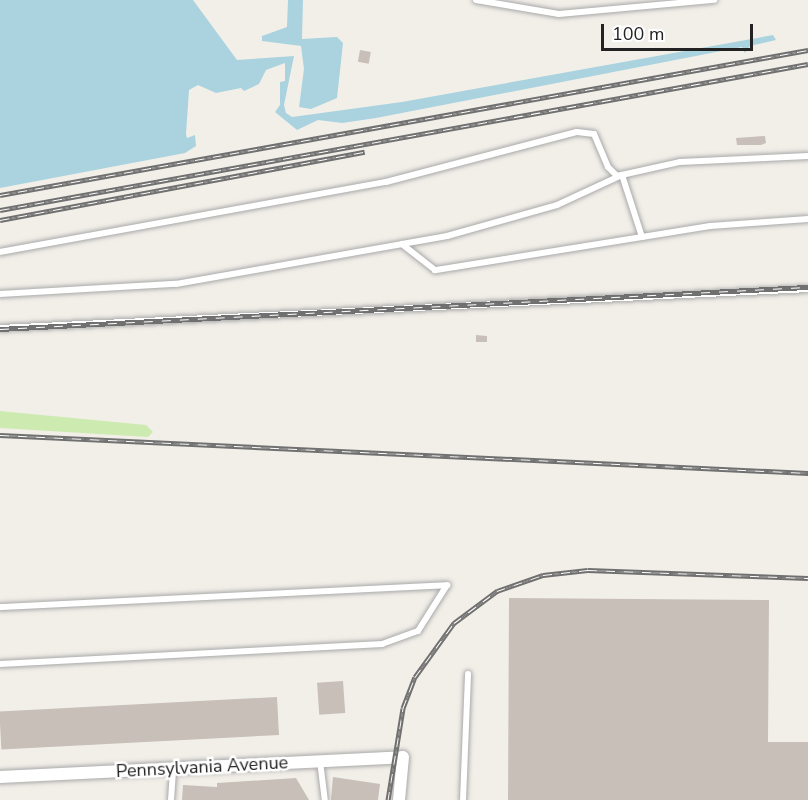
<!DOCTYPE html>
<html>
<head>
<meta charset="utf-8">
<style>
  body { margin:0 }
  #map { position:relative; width:808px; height:800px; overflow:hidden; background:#f2efe9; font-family:"Nunito Sans",sans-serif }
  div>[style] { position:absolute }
  .grass>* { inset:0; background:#cdebb0 }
  .water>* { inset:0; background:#aad3df }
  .building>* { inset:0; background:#c7bfb8; transform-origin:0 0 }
  .roads { filter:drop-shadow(0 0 2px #a9a9a9) drop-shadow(0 0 2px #a9a9a9) }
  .lane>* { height:6px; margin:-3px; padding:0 3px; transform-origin:3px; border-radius:3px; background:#fff }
  .street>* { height:12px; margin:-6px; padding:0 6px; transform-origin:6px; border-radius:6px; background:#fff }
  .rail>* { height:5px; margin-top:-2.5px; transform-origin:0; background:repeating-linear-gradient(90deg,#fff 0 9px,#707070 0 18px); box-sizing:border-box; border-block:2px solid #707070 }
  span { translate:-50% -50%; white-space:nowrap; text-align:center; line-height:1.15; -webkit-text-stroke:5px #fff; paint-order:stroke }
  .street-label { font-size:18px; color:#222 }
  .scale { position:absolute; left:601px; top:24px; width:152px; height:27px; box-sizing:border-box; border:3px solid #222; border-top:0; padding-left:8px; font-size:18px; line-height:21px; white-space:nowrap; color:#222; -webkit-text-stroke:4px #fff; paint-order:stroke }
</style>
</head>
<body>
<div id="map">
  <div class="grass">
    <i style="clip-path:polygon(0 411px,146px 425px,153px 432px,148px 437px,0 428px)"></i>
  </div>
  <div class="water">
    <i style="clip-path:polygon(0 0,193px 0,237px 60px,294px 56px,284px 105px,286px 113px,292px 117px,402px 102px,773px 35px,776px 40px,750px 46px,745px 53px,742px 47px,376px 118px,342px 123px,318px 120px,297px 130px,275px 112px,280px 105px,280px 82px,285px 81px,285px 63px,266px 70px,259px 84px,244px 91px,241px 88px,216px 93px,198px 85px,189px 90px,186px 134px,187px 138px,195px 135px,196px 146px,185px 153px,0 188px)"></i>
    <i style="clip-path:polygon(288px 0,303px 0,302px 39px,337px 37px,343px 43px,337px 98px,311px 109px,299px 107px,304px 69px,301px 46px,262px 41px,262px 36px,287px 27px)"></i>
  </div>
  <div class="building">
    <i style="left:360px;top:50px;width:11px;height:12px;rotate:10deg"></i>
    <i style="clip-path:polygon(765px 136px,766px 143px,761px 145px,737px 145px,736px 138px)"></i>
    <i style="clip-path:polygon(476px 335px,487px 336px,487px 342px,476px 342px)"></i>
    <i style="clip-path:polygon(509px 598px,769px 600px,768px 742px,808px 742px,808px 800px,508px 800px)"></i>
    <i style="left:343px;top:681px;width:32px;height:26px;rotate:86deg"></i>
    <i style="left:277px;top:697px;width:38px;height:278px;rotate:87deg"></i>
    <i style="clip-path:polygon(333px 777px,380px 784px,378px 800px,331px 800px)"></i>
    <i style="clip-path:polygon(296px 778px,309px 800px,182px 800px,183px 785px,217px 787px,217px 783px)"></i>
  </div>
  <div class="roads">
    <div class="lane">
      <i style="left:476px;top:0;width:84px;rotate:9.6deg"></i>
      <i style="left:559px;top:14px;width:156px;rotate:-5.2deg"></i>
      <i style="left:642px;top:237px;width:210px;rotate:170.9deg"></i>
      <i style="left:435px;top:270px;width:42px;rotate:-141.8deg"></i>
      <i style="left:402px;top:244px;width:46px;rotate:-10.1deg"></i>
      <i style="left:447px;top:236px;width:114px;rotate:-15.7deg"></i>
      <i style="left:557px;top:205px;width:72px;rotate:-24.8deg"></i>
      <i style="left:622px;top:175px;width:65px;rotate:72.1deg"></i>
      <i style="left:642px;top:237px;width:69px;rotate:-9.2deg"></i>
      <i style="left:710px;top:226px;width:98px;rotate:-4.1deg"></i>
      <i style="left:0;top:252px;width:392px;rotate:-10.3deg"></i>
      <i style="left:386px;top:182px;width:197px;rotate:-14.7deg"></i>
      <i style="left:577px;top:132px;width:17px;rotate:7deg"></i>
      <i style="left:594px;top:134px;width:36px;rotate:67deg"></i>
      <i style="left:608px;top:167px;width:13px;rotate:45deg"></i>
      <i style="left:617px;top:176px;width:65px;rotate:-12.5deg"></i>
      <i style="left:680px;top:162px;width:128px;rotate:-2.7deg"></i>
      <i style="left:0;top:294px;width:176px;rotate:-3.3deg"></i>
      <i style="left:176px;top:284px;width:230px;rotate:-10deg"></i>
      <i style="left:0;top:328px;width:809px;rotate:-2.76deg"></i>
      <i style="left:0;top:607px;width:448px;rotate:-2.8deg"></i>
      <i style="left:0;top:664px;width:383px;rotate:-3deg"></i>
      <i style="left:382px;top:644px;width:38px;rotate:-20deg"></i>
      <i style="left:418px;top:631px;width:54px;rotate:-57.8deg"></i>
      <i style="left:320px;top:761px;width:39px;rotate:83deg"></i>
      <i style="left:171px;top:800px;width:31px;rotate:-86deg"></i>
      <i style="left:463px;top:800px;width:126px;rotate:-87.7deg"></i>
    </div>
    <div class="street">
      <i style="left:0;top:777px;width:403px;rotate:-2.8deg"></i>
      <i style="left:403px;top:757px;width:43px;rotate:95.3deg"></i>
    </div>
  </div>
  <div class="rail">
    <i style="left:0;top:195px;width:821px;rotate:-10.17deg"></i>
    <i style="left:0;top:210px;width:821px;rotate:-10.24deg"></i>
    <i style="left:0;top:220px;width:371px;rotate:-10.6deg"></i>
    <i style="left:0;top:329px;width:809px;rotate:-2.98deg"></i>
    <i style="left:0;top:435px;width:809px;rotate:2.69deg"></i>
    <i style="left:388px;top:800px;width:93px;rotate:-80.7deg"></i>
    <i style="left:403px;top:708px;width:33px;rotate:-69deg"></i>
    <i style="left:415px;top:677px;width:67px;rotate:-54.2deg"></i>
    <i style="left:454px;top:623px;width:54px;rotate:-36.7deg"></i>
    <i style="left:497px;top:591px;width:49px;rotate:-19.2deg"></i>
    <i style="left:543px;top:575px;width:45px;rotate:-6.3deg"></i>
    <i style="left:588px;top:570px;width:220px;rotate:2.1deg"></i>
  </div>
  <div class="street-label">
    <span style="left:202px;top:767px;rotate:-3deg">Pennsylvania Avenue</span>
  </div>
  <div class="scale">100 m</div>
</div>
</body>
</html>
